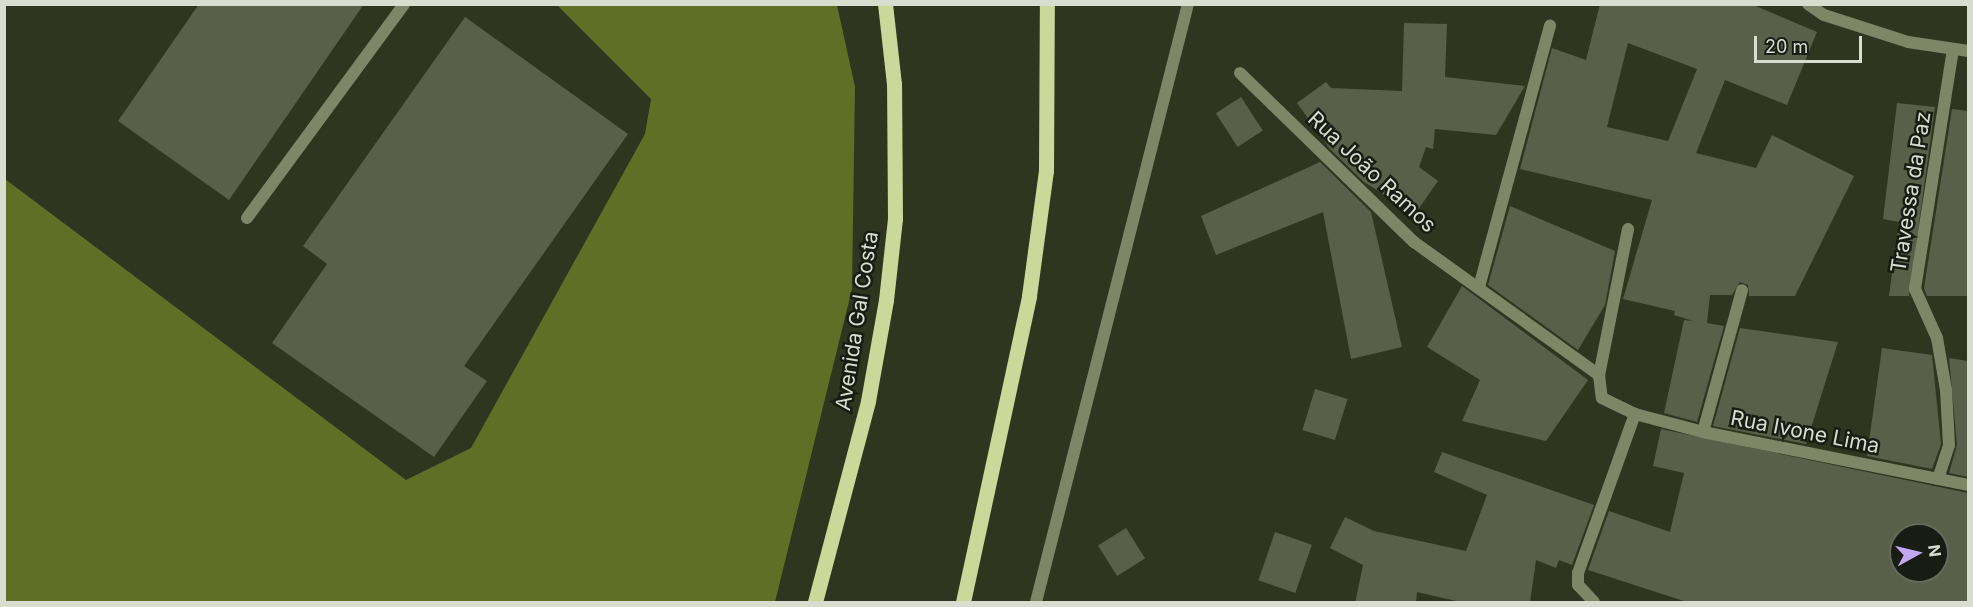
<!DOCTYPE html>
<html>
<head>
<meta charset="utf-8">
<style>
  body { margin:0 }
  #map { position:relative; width:1973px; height:607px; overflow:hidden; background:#303520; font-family:Inter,sans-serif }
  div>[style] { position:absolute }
  .forest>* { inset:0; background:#606e26 }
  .building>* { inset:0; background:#595f48; transform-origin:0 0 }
  .lane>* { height:12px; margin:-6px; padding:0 6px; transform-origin:6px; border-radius:6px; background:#7e8668 }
  .street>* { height:12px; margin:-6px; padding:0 6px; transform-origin:6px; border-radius:6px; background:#7e8668 }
  .primary>* { height:15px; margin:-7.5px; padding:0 7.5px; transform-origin:7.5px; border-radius:7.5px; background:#cad99a }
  span { translate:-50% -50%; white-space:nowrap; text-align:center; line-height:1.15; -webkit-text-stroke:5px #191c12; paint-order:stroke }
  .street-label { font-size:21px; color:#d9ddd0 }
  .frame { position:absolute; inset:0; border:6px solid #d9ddd0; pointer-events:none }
  .north { position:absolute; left:1889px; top:523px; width:60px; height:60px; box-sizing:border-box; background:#191c12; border:2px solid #66695e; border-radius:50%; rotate:82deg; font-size:16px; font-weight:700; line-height:24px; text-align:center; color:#d9ddd0 }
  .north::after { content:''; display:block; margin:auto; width:21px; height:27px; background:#c1a8f3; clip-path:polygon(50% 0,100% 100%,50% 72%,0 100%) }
  .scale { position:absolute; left:1754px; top:36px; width:108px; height:27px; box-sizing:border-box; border:3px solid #d9ddd0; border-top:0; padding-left:8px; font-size:18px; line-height:21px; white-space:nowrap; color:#d9ddd0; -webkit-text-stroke:4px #191c12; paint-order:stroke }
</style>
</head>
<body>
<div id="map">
  <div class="forest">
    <i style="clip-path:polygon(557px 5px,837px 5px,855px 87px,852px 289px,775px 602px,5px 602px,5px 179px,406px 480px,471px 448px,645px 134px,651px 99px)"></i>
  </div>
  <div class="building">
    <i style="clip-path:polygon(199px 4px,364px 4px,229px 200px,118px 121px)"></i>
    <i style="clip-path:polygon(evenodd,1600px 4px,1751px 4px,1817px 32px,1787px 105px,1725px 80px,1696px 153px,1756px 168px,1772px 135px,1854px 176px,1795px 296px,1749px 296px,1748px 285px,1740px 282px,1732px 295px,1710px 295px,1707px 323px,1724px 326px,1697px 422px,1664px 413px,1684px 320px,1693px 321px,1674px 315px,1675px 311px,1623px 299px,1652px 200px,1520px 169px,1552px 48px,1586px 60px,1600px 4px,1628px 43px,1697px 69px,1668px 141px,1607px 127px,1628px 43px)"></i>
    <i style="clip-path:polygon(465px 17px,628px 134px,464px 366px,487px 381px,434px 457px,272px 343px,327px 264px,303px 246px)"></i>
    <i style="clip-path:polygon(1404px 23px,1447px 24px,1445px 77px,1525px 86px,1496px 135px,1435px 129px,1433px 149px,1426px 147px,1419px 167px,1438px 181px,1415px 214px,1364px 182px,1330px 149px,1297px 103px,1326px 82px,1331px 88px,1402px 91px)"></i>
    <i style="left:1241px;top:97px;width:40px;height:30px;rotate:57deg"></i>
    <i style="clip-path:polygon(1897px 103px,1935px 107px,1909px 296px,1889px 296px,1899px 222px,1883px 219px)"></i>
    <i style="clip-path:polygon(1952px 109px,1968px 111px,1968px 296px,1927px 296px,1924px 288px)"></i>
    <i style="clip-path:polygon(1320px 162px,1371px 212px,1402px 347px,1351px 359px,1323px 212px,1216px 255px,1201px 216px)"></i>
    <i style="clip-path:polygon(1510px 206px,1615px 251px,1605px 305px,1578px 350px,1488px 285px)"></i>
    <i style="clip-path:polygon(1462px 286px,1588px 380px,1546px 441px,1462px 421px,1480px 380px,1427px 347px)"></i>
    <i style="clip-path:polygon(1740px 328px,1838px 342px,1806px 444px,1713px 426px)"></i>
    <i style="clip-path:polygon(1882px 348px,1932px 355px,1941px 444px,1932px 469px,1867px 456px)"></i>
    <i style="clip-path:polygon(1949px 358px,1968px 361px,1968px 477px,1949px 473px,1957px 445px)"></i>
    <i style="left:1315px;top:389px;width:34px;height:43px;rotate:17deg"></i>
    <i style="clip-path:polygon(evenodd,1661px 429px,1968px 493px,1968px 603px,1690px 603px,1588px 570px,1609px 511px,1670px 532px,1684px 473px,1653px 466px,1661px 429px,1901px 535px,1937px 535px,1937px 571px,1901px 571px,1901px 535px)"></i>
    <i style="clip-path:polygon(1442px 452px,1594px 505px,1572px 565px,1559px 560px,1556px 568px,1536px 560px,1530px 603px,1465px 603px,1417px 592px,1416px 603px,1355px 603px,1363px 565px,1330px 548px,1345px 517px,1374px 531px,1466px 551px,1487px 495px,1434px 472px)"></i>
    <i style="left:1126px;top:528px;width:36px;height:33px;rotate:58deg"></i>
    <i style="left:1275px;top:532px;width:39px;height:51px;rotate:19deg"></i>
  </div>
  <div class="lane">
    <i style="left:247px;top:218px;width:265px;rotate:-53.7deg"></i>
    <i style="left:1479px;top:287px;width:271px;rotate:-74.8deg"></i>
    <i style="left:1703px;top:432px;width:147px;rotate:-74.6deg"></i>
    <i style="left:1938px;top:479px;width:36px;rotate:-72deg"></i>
    <i style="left:1949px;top:445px;width:55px;rotate:-93.1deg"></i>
    <i style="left:1946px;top:390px;width:53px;rotate:-99.8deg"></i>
    <i style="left:1937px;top:338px;width:54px;rotate:-114.2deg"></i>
    <i style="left:1915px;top:289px;width:243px;rotate:-81deg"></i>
  </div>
  <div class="street">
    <i style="left:1808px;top:4px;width:19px;rotate:35deg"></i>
    <i style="left:1824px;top:15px;width:88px;rotate:17.8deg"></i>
    <i style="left:1908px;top:42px;width:61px;rotate:8.5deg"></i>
    <i style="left:1240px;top:73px;width:243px;rotate:44.2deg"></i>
    <i style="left:1414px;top:242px;width:228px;rotate:35.7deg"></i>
    <i style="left:1628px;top:229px;width:149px;rotate:101.2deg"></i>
    <i style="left:1599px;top:375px;width:23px;rotate:83deg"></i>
    <i style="left:1602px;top:398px;width:37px;rotate:26deg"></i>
    <i style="left:1635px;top:414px;width:70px;rotate:14.8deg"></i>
    <i style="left:1703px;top:432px;width:270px;rotate:11.3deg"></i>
    <i style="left:1036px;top:602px;width:617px;rotate:-75.74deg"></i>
    <i style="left:1594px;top:602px;width:23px;rotate:-133deg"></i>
    <i style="left:1578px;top:585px;width:12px;rotate:-90deg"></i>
    <i style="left:1578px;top:573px;width:169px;rotate:-70.3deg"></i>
  </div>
  <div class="primary">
    <i style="left:815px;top:602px;width:208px;rotate:-75.2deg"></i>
    <i style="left:868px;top:401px;width:103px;rotate:-79.9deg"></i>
    <i style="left:886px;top:300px;width:81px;rotate:-83.7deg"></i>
    <i style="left:895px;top:219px;width:135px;rotate:-90.4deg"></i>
    <i style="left:894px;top:84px;width:81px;rotate:-96.4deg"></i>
    <i style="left:963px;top:602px;width:313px;rotate:-77.8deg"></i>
    <i style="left:1029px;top:296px;width:126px;rotate:-82.3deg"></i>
    <i style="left:1046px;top:171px;width:167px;rotate:-89.7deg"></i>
  </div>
  <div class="street-label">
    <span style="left:1372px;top:172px;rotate:43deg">Rua João Ramos</span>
    <span style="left:1911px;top:192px;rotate:-81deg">Travessa da Paz</span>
    <span style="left:857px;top:321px;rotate:-81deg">Avenida Gal Costa</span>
    <span style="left:1805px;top:432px;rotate:11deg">Rua Ivone Lima</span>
  </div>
  <div class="frame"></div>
  <div class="north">N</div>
  <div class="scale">20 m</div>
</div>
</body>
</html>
